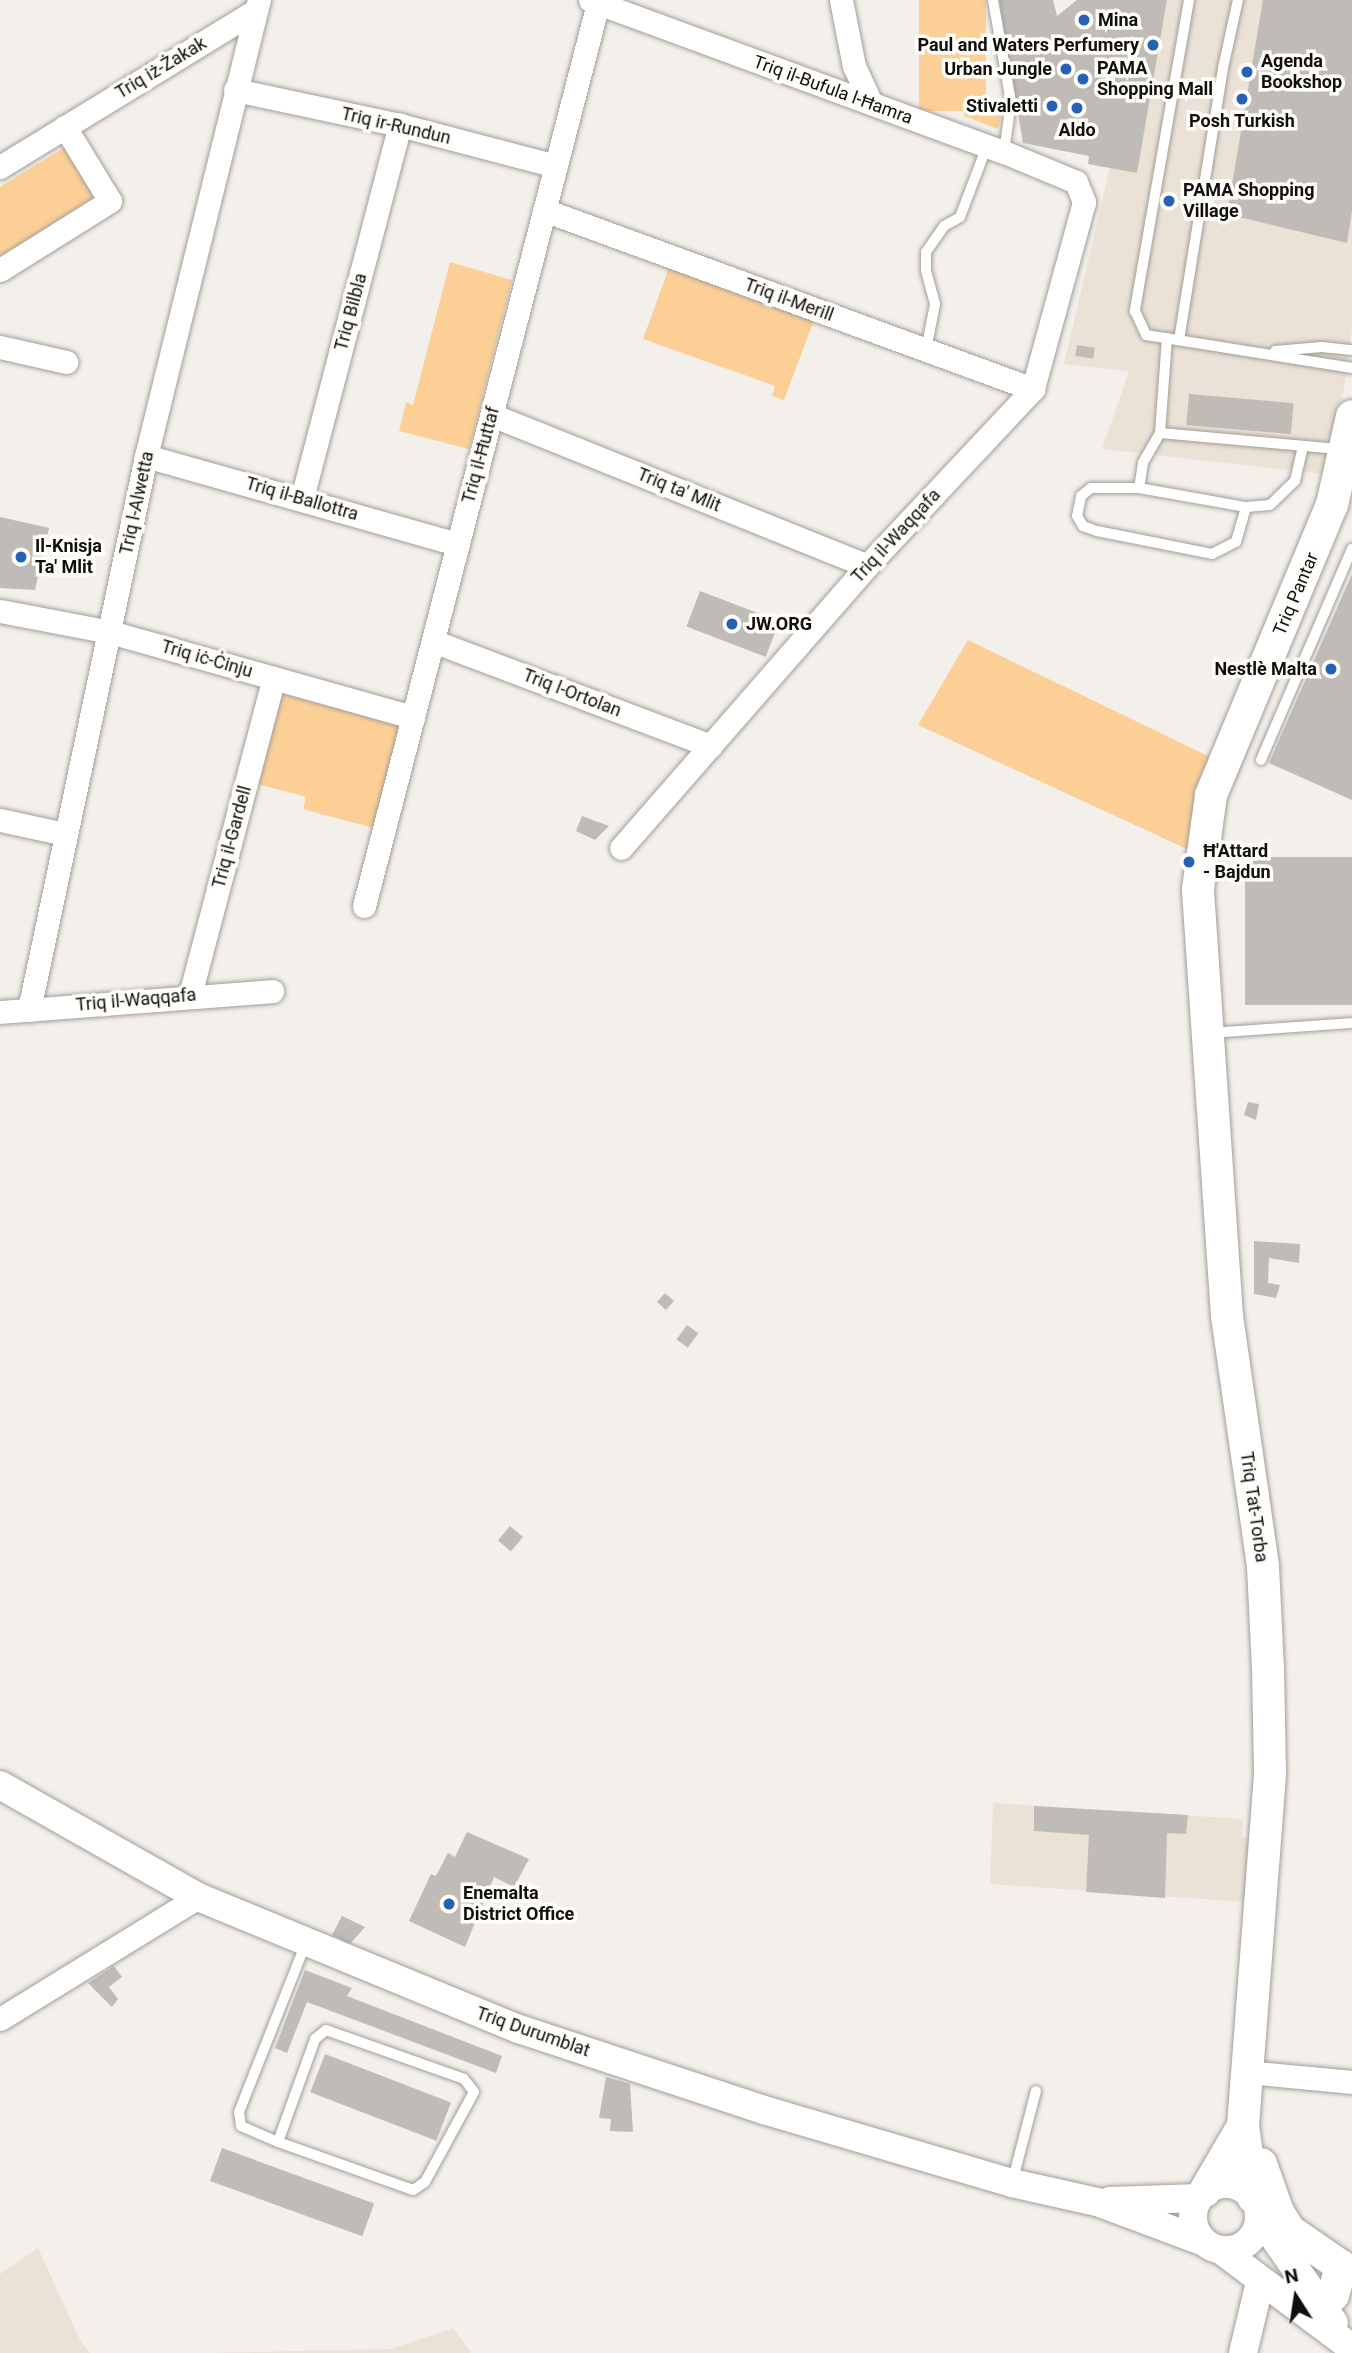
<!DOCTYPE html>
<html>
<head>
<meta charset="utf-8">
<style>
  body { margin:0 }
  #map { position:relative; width:1352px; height:2353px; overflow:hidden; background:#f3efea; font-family:Roboto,sans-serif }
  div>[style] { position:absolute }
  .built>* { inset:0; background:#ebe2d7 }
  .green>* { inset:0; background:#fccf97; transform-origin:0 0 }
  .building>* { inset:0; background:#bfbbb7; transform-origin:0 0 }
  .roads { filter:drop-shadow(0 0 2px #a19e99) drop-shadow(0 0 2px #a19e99) }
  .service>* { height:10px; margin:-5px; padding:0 5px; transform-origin:5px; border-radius:5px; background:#fff }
  .minor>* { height:23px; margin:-11.5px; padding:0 11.5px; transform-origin:11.5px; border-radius:11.5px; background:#fff }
  .tertiary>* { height:28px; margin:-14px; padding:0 14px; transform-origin:14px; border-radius:14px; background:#fff }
  .tertiary>.ring { margin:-14px; padding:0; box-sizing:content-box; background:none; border:28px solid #fff; border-radius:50% }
  .secondary>* { height:32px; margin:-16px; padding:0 16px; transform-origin:16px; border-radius:16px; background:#fff }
  .dots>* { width:19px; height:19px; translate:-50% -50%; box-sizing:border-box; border:4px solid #fffdfa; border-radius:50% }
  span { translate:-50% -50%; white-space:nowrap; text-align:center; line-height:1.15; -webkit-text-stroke:7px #fffdfa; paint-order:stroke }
  .poi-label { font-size:18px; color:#100f0d; font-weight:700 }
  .left { translate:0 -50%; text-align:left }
  .right { translate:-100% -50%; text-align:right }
  .street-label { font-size:18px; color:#100f0d }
  .north { position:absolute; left:1261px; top:2262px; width:70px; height:70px; -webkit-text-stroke:5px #fffdfa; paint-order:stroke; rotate:348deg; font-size:19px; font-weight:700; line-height:28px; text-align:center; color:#100f0d }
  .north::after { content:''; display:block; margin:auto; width:24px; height:32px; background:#100f0d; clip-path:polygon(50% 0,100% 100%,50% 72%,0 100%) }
</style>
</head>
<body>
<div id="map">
  <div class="built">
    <i style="clip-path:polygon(1167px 0,1352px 0,1352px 328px,1344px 389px,1324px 474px,1102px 449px,1129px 371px,1064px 364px,1110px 167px,1137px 172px)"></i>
    <i style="clip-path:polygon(993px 1803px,1243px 1819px,1242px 1837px,1259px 1840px,1259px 1903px,990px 1884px)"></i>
    <i style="clip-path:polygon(38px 2248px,81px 2342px,90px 2353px,0 2353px,0 2274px)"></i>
    <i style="clip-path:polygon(453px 2328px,471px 2353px,206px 2353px,391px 2349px)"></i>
  </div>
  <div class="green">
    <i style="left:919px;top:0;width:67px;height:111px"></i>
    <i style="clip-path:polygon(1004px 102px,998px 129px,964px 116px,964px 110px)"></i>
    <i style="clip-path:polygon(67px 146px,98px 197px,0 259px,0 187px)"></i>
    <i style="clip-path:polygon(450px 262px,512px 280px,469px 449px,399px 431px,406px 402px,413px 405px)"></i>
    <i style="clip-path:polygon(669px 268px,814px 320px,784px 400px,772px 396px,775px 386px,643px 339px)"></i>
    <i style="clip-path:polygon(968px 640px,1210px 757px,1189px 850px,918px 725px)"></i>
    <i style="clip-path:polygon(279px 693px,400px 725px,373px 828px,303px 809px,306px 797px,254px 783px)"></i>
  </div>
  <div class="building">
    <i style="clip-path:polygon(999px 0,1053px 0,1057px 16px,1077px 0,1167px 0,1137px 173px,1088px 164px,1089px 156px,1023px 143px)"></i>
    <i style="clip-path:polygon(1263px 0,1352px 0,1352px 211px,1347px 243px,1227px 214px)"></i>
    <i style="left:1077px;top:345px;width:18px;height:11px;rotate:9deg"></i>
    <i style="left:1189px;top:394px;width:105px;height:31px;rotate:5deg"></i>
    <i style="clip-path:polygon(0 517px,49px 528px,35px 590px,0 588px)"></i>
    <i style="clip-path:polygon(1352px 574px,1352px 800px,1269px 763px)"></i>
    <i style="left:700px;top:591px;width:85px;height:38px;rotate:21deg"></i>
    <i style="clip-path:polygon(582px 816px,609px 826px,595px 840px,576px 831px)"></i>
    <i style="left:1352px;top:857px;width:148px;height:107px;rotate:90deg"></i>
    <i style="clip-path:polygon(1248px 1102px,1259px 1104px,1256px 1120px,1244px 1115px)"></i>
    <i style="clip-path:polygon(1254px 1241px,1300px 1244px,1299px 1263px,1269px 1258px,1268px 1283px,1280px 1285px,1276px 1298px,1254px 1294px)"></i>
    <i style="left:665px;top:1293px;width:12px;height:12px;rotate:42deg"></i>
    <i style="left:687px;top:1325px;width:14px;height:18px;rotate:36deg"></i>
    <i style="left:510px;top:1526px;width:17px;height:19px;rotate:40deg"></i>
    <i style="clip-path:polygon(1034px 1806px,1188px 1815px,1186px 1834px,1167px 1833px,1165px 1898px,1086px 1892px,1089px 1835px,1034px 1831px)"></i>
    <i style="clip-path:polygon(467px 1832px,529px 1859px,514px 1887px,494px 1877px,465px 1947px,409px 1921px,431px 1874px,436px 1876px,448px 1853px,455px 1857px)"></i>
    <i style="clip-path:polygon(342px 1916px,365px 1927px,350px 1944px,332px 1935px)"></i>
    <i style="clip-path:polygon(114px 1966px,122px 1977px,109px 1987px,118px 1999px,112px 2007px,88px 1983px)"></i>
    <i style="clip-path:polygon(305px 1970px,352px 1988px,347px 1996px,502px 2056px,496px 2073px,307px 2002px,287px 2053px,275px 2048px)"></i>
    <i style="left:325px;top:2054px;width:135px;height:41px;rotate:21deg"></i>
    <i style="clip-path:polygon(606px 2077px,630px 2084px,633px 2132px,610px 2131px,611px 2119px,599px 2118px)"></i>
    <i style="left:222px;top:2148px;width:162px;height:35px;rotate:20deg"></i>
  </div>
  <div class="roads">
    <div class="service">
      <i style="left:993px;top:0;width:104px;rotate:80deg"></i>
      <i style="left:1011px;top:102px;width:50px;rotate:98deg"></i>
      <i style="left:1189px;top:0;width:316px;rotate:99.9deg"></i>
      <i style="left:1135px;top:311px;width:26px;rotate:65deg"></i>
      <i style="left:1146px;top:335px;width:209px;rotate:9.1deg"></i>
      <i style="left:1167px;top:338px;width:95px;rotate:94.2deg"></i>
      <i style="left:1160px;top:433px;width:34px;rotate:120deg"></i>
      <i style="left:1143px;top:463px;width:25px;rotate:99deg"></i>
      <i style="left:1139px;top:488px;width:109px;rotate:10.1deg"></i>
      <i style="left:1246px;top:507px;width:24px;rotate:-5deg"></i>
      <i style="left:1270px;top:505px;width:35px;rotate:-44deg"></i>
      <i style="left:1295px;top:481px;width:35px;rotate:-77deg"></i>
      <i style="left:1179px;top:340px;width:276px;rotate:-80.8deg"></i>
      <i style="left:1223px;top:68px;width:70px;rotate:-77.6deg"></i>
      <i style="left:926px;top:350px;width:47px;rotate:-78.9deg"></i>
      <i style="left:935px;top:304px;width:35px;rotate:-105deg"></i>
      <i style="left:926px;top:270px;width:18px;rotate:-90deg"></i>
      <i style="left:926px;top:252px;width:32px;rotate:-55deg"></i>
      <i style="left:944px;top:226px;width:18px;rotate:-29deg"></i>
      <i style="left:960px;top:217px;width:76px;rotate:-69.2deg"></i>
      <i style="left:1275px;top:351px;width:47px;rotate:-4.9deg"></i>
      <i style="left:1322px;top:347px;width:30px;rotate:6deg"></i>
      <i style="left:1160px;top:433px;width:182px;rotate:5.1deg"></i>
      <i style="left:1139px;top:488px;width:48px;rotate:180deg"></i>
      <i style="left:1091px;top:488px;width:13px;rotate:141deg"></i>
      <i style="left:1081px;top:496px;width:20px;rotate:101deg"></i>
      <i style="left:1077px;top:516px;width:12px;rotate:59deg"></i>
      <i style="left:1083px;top:526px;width:15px;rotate:20deg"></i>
      <i style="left:1097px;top:531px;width:117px;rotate:11.3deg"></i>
      <i style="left:1212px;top:554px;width:27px;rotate:-27deg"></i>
      <i style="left:1236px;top:542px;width:36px;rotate:-74deg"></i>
      <i style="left:1261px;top:760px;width:230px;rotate:-66.7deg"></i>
      <i style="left:1212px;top:1033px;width:140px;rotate:-4.1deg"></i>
      <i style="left:278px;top:2142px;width:109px;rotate:-70.2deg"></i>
      <i style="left:315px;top:2039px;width:14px;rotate:-39deg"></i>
      <i style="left:326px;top:2030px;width:146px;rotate:19.5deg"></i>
      <i style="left:464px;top:2079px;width:16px;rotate:52deg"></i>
      <i style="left:474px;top:2092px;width:102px;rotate:118.6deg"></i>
      <i style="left:425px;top:2182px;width:14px;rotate:146deg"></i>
      <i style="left:413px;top:2190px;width:143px;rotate:-160.4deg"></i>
      <i style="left:278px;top:2142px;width:40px;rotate:-156.6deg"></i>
      <i style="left:241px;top:2126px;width:14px;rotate:-98deg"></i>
      <i style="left:239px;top:2112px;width:182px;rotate:-68.4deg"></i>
      <i style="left:1012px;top:2183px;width:95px;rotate:-75.4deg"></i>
    </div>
    <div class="minor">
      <i style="left:590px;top:0;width:441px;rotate:20.2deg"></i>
      <i style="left:1004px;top:152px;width:78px;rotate:22.6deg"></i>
      <i style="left:1076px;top:182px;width:22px;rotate:68deg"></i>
      <i style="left:1084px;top:202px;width:194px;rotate:105.3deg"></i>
      <i style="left:1033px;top:389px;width:243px;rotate:133.2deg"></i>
      <i style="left:867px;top:566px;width:374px;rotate:131.1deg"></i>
      <i style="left:841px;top:0;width:67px;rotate:78.9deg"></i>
      <i style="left:854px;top:66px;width:41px;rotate:65.3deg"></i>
      <i style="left:235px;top:90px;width:169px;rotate:12deg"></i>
      <i style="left:400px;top:125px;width:161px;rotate:14.7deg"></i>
      <i style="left:0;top:167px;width:300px;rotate:-31.5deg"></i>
      <i style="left:544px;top:210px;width:521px;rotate:20.11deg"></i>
      <i style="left:0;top:270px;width:130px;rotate:-32.1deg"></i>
      <i style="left:110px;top:201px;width:87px;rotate:-121.3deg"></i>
      <i style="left:0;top:347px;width:68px;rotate:12.8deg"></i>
      <i style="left:492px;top:415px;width:404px;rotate:21.9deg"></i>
      <i style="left:146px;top:456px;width:324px;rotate:15.8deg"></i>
      <i style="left:302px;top:498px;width:386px;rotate:-75.3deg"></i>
      <i style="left:0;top:611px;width:112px;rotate:10.8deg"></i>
      <i style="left:110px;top:632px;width:315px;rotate:15.7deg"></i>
      <i style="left:433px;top:641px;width:297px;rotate:20.7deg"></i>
      <i style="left:0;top:820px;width:66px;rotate:12.2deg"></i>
      <i style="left:364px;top:906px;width:933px;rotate:-75.47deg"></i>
      <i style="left:190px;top:995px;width:328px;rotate:-75.2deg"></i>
      <i style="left:29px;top:1010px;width:566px;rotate:-78.07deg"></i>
      <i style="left:146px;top:456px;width:470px;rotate:-76.1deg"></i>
      <i style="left:0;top:1012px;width:273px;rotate:-4.4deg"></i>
      <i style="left:0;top:2019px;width:233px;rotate:-31.6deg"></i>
      <i style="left:1246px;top:2072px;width:106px;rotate:5.4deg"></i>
    </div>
    <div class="tertiary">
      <i style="left:0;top:1785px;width:227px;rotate:29.5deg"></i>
      <i style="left:198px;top:1897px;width:347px;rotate:22.4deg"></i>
      <i style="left:519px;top:2029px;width:258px;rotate:18.3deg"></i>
      <i style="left:764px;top:2110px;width:259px;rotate:16.4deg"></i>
      <i style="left:1012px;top:2183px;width:87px;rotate:12.6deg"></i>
      <i style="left:1097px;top:2202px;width:112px;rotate:20.4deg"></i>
      <i class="ring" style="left:1193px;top:2184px;width:38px;height:38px"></i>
      <i style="left:1110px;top:2201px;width:89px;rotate:-1.9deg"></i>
      <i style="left:1260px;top:2218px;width:128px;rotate:54.8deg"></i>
      <i style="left:1221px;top:2250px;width:164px;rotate:36.8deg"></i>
      <i style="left:1243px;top:2353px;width:73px;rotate:-76.5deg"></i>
    </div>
    <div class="secondary">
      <i style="left:1261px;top:2164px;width:51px;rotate:70.5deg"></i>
      <i style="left:1278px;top:2212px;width:22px;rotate:58deg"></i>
      <i style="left:1290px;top:2231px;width:62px;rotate:34.5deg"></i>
      <i style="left:1341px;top:2266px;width:30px;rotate:105deg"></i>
      <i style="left:1333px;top:2295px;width:15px;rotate:138deg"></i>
      <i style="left:1205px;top:2191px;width:75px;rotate:-59.7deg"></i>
      <i style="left:1253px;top:2197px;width:72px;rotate:-98deg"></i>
      <i style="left:1243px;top:2126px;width:355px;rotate:-85.6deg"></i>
      <i style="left:1270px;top:1772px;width:103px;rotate:-91.1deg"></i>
      <i style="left:1268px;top:1669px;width:103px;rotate:-92.8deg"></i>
      <i style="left:1263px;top:1566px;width:253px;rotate:-98.2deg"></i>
      <i style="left:1227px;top:1316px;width:428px;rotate:-93.9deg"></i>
      <i style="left:1198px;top:889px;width:95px;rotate:-82.1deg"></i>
      <i style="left:1211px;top:795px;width:314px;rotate:-67.4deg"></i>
      <i style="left:1332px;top:505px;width:91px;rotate:-77.3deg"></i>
    </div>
  </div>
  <div class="dots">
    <i style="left:1084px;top:20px;background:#2362b4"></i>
    <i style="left:1153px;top:45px;background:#2362b4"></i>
    <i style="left:1066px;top:69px;background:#2362b4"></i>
    <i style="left:1247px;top:72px;background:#2362b4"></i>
    <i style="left:1083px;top:79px;background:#2362b4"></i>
    <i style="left:1242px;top:99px;background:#2362b4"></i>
    <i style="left:1052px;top:106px;background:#2362b4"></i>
    <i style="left:1077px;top:108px;background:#2362b4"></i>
    <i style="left:1169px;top:201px;background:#2362b4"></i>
    <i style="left:21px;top:557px;background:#2362b4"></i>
    <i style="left:732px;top:624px;background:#2362b4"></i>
    <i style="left:1331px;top:669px;background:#2362b4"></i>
    <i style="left:1189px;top:862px;background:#2362b4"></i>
    <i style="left:449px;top:1904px;background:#2362b4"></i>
  </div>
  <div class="poi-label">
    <span class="left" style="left:1098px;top:20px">Mina</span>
    <span class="right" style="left:1139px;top:45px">Paul and Waters Perfumery</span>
    <span class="left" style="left:1261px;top:72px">Agenda<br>Bookshop</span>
    <span class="right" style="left:1052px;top:69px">Urban Jungle</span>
    <span class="left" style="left:1097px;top:79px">PAMA<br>Shopping Mall</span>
    <span class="right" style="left:1038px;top:106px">Stivaletti</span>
    <span style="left:1242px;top:121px">Posh Turkish</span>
    <span style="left:1077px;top:130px">Aldo</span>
    <span class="left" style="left:1183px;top:201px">PAMA Shopping<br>Village</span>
    <span class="left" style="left:35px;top:557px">Il-Knisja<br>Ta' Mlit</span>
    <span class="left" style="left:746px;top:624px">JW.ORG</span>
    <span class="right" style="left:1317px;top:669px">Nestlè Malta</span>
    <span class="left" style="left:1203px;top:862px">Ħ'Attard<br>- Bajdun</span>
    <span class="left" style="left:463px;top:1904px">Enemalta<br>District Office</span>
  </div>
  <div class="street-label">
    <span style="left:161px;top:68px;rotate:-31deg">Triq iż-Żakak</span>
    <span style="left:833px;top:90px;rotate:20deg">Triq il-Bufula l-Ħamra</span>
    <span style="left:396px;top:126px;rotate:13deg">Triq ir-Rundun</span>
    <span style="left:789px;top:300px;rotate:20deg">Triq il-Merill</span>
    <span style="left:351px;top:312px;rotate:-75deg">Triq Bilbla</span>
    <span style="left:481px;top:455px;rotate:-75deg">Triq il-Ħuttaf</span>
    <span style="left:679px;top:490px;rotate:22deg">Triq ta' Mlit</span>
    <span style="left:302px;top:499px;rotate:16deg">Triq il-Ballottra</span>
    <span style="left:137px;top:503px;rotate:-78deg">Triq l-Alwetta</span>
    <span style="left:896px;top:536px;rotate:-47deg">Triq il-Waqqafa</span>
    <span style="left:1296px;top:594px;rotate:-67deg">Triq Pantar</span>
    <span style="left:207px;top:659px;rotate:16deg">Triq iċ-Ċinju</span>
    <span style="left:572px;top:693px;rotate:21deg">Triq l-Ortolan</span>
    <span style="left:232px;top:837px;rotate:-75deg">Triq il-Gardell</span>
    <span style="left:136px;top:1000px;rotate:-5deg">Triq il-Waqqafa</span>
    <span style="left:1254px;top:1507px;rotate:82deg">Triq Tat-Torba</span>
    <span style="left:533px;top:2032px;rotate:19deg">Triq Durumblat</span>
  </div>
  <div class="north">N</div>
</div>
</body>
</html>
